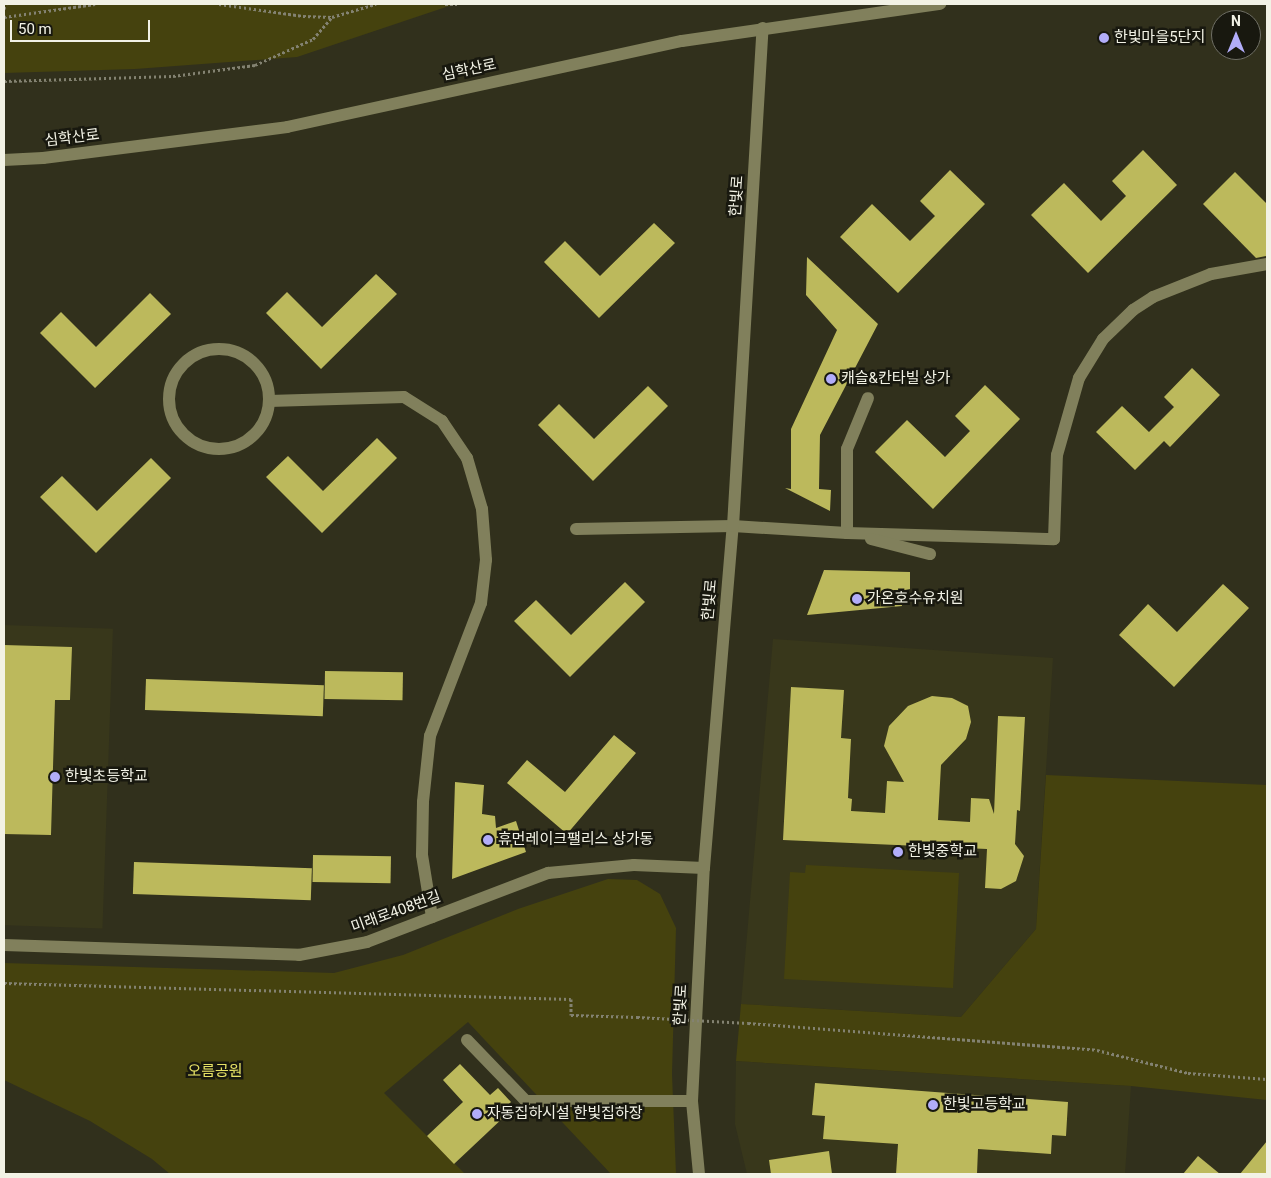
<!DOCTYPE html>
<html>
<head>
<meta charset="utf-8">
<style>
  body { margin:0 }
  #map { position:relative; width:1271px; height:1178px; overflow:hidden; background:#31301c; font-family:Roboto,"Noto Sans KR",sans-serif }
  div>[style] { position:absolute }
  .built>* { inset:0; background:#38371b; transform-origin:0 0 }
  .green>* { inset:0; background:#45420e }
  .building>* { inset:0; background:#bcb95c; transform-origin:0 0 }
  .path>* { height:3px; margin-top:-1.5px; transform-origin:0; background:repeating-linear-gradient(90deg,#838271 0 2.5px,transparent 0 5px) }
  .minor>* { height:12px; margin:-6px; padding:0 6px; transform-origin:6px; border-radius:6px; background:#81805c }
  .minor>.ring { margin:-6px; padding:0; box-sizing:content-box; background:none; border:12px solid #81805c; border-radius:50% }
  .path-bridge>* { height:3px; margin-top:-1.5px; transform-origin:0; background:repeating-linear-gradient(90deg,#838271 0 2.5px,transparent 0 5px) }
  .dots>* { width:14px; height:14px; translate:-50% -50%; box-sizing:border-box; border:2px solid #18180f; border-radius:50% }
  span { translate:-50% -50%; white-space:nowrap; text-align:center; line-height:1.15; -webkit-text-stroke:5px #18180f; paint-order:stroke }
  .poi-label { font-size:15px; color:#f2f2e5 }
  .left { translate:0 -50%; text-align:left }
  .street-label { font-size:15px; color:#f2f2e5 }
  .park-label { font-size:15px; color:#e7e265 }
  .frame { position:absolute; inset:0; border:5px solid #f2f2e5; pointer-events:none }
  .north { position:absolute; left:1211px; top:10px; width:50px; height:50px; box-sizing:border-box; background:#18180f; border:1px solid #6f6f65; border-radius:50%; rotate:0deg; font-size:14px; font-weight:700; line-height:20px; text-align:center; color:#f2f2e5 }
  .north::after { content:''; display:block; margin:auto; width:18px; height:22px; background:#b2adf9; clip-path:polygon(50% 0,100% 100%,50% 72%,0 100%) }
  .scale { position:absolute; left:10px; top:20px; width:140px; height:22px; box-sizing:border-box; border:2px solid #f2f2e5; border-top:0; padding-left:6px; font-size:15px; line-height:18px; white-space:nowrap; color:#f2f2e5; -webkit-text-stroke:4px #18180f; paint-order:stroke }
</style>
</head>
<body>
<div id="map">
  <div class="built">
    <i style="left:4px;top:625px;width:109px;height:300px;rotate:2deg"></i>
    <i style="clip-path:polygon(773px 639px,1053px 658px,1036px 929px,961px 1017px,741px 1004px)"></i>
    <i style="clip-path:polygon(736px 1061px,1131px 1086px,1125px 1174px,747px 1174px,735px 1124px)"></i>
  </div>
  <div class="green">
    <i style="clip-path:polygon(4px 4px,455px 4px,297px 57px,135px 69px,4px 73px)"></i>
    <i style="clip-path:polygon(1046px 775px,1267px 785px,1267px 1100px,1131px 1086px,736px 1061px,741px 1004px,961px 1017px,1036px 929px)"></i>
    <i style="clip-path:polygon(806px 865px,959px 873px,953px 988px,784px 979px,790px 872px,805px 873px)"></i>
    <i style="clip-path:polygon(608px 879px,637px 880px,660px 894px,676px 928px,672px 1074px,676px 1174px,611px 1174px,468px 1022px,384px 1093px,465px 1174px,170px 1174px,152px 1159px,90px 1121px,4px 1080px,4px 963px,334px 973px,403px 955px,518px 909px)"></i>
  </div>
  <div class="building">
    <i style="clip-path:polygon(1143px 150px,1177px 185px,1088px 273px,1031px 215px,1064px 183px,1101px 221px,1126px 196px,1112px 181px)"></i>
    <i style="clip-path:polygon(950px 170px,985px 204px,898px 293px,840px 237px,872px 204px,910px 241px,935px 216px,920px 201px)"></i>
    <i style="clip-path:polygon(1235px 172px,1267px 204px,1266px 256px,1256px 258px,1203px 204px)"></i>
    <i style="clip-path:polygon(654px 223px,675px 243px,599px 318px,544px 262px,565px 241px,600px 276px)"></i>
    <i style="clip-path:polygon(807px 257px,878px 324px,820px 435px,819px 489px,831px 490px,830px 511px,785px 488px,791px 489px,791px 429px,837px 330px,806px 295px)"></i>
    <i style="clip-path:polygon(376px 274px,397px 294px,321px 369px,266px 313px,287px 292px,322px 327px)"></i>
    <i style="clip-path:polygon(150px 293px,171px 314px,95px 388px,40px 333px,61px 312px,96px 347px)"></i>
    <i style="clip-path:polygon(1192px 368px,1220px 395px,1170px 447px,1164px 441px,1135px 470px,1096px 432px,1122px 406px,1149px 432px,1174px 407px,1164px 397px)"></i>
    <i style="clip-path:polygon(985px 385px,1020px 419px,933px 509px,875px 452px,907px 420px,945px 457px,970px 431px,955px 416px)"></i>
    <i style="clip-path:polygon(648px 386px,668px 406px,593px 481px,538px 425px,559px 404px,594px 439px)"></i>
    <i style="clip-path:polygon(377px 438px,397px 458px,322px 533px,266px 477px,288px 456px,323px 491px)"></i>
    <i style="clip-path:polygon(151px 458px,171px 478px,96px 553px,40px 497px,62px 476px,97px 511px)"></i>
    <i style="clip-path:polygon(824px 570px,910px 572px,910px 589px,900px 591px,902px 606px,807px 615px)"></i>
    <i style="clip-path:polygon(625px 582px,645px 602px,570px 677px,514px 621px,536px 600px,571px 635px)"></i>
    <i style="clip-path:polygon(1223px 584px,1249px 608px,1174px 687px,1119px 635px,1148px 604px,1177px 632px)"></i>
    <i style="clip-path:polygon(4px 645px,72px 647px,70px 700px,55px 700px,51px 835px,4px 834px)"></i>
    <i style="left:325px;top:671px;width:78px;height:28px;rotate:1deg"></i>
    <i style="left:146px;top:679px;width:178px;height:31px;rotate:2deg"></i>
    <i style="clip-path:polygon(791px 687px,844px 690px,841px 738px,851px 739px,848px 798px,852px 799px,851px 811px,885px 813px,887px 781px,904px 782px,884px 746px,889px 726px,908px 706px,932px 696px,952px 698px,968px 706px,971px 722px,966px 739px,941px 765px,938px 820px,970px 822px,971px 798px,989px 799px,994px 814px,998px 716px,1025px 717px,1020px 811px,1017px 810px,1015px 844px,1024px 856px,1016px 881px,1001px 889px,985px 888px,987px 849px,783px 840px)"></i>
    <i style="clip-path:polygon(614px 735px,636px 753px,567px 834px,507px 783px,527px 760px,565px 792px)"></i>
    <i style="clip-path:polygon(455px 782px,484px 785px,482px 814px,495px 816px,496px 828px,516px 821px,526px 852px,452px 879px)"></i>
    <i style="left:313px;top:855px;width:78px;height:27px;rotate:1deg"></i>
    <i style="left:134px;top:862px;width:178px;height:32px;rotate:2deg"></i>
    <i style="clip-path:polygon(460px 1064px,490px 1095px,498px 1088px,511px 1102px,501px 1111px,505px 1116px,454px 1164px,427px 1136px,463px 1102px,443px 1080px)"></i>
    <i style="clip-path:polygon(815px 1083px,1068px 1102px,1066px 1136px,1052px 1135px,1051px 1154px,978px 1149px,977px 1174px,896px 1174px,898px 1144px,823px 1139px,825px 1116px,812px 1115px)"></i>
    <i style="clip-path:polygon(1267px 1141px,1267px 1174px,1240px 1174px)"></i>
    <i style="clip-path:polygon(829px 1151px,832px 1174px,771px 1174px,769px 1160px)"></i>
    <i style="clip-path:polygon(1198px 1156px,1220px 1174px,1183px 1174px)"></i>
  </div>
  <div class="path">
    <i style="left:219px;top:4px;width:85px;rotate:8.1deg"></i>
    <i style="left:303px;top:16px;width:29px;rotate:2deg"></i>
    <i style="left:332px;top:17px;width:46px;rotate:-16.5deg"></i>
    <i style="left:445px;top:4px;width:12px"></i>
    <i style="left:4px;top:9px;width:5px;rotate:-68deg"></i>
    <i style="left:4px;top:17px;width:92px;rotate:-8.1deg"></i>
    <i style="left:4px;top:81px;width:169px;rotate:-1.7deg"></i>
    <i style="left:173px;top:76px;width:83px;rotate:-7.6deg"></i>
    <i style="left:255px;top:65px;width:64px;rotate:-24.1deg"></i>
    <i style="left:313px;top:39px;width:29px;rotate:-49deg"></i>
    <i style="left:4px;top:983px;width:567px;rotate:1.62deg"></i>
    <i style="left:571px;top:999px;width:16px;rotate:90deg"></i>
    <i style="left:571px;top:1015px;width:66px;rotate:1.7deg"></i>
    <i style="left:748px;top:1023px;width:350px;rotate:4.4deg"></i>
    <i style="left:1097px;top:1050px;width:94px;rotate:14.2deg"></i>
    <i style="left:1188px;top:1073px;width:79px;rotate:4.3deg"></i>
  </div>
  <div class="minor">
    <i style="left:4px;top:160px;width:39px;rotate:-3deg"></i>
    <i style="left:43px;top:158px;width:246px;rotate:-7.2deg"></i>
    <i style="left:287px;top:127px;width:404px;rotate:-12.3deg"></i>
    <i style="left:682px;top:41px;width:261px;rotate:-8.2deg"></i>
    <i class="ring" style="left:169px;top:349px;width:88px;height:88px"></i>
    <i style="left:269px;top:401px;width:135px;rotate:-1.7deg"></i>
    <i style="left:404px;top:397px;width:45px;rotate:32.3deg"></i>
    <i style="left:442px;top:421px;width:45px;rotate:56deg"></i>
    <i style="left:467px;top:458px;width:53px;rotate:73.6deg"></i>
    <i style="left:482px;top:509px;width:51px;rotate:85.5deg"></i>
    <i style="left:486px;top:560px;width:43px;rotate:96.6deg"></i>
    <i style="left:481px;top:603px;width:142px;rotate:111deg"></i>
    <i style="left:430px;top:736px;width:66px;rotate:96.1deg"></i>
    <i style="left:423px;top:802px;width:53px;rotate:91.1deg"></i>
    <i style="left:422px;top:855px;width:63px;rotate:80.8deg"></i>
    <i style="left:576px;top:529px;width:157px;rotate:-1.1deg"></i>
    <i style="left:733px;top:526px;width:114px;rotate:3.5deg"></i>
    <i style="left:847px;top:533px;width:84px;rotate:-90deg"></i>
    <i style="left:847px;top:449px;width:55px;rotate:-67.6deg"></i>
    <i style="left:847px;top:533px;width:207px;rotate:1.7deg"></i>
    <i style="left:1054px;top:539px;width:84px;rotate:-88deg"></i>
    <i style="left:1057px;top:455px;width:80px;rotate:-74.1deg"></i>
    <i style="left:1079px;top:378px;width:46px;rotate:-58.4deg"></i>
    <i style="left:1103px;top:339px;width:42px;rotate:-44deg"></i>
    <i style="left:1133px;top:310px;width:24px;rotate:-33deg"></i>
    <i style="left:1153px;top:297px;width:62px;rotate:-21.6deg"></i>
    <i style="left:1211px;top:274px;width:57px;rotate:-10.1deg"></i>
    <i style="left:871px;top:539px;width:61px;rotate:14.3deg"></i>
    <i style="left:4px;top:945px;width:295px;rotate:1.9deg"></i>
    <i style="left:299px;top:955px;width:69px;rotate:-10.8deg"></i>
    <i style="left:367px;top:942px;width:194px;rotate:-20.9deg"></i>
    <i style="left:548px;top:873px;width:86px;rotate:-5.3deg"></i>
    <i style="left:634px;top:865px;width:70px;rotate:2.5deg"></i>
    <i style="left:467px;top:1040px;width:85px;rotate:46deg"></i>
    <i style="left:526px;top:1101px;width:166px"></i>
    <i style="left:699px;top:1174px;width:73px;rotate:-95.5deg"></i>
    <i style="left:692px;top:1101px;width:233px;rotate:-87.1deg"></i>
    <i style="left:704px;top:868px;width:343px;rotate:-85.2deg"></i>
    <i style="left:733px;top:526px;width:499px;rotate:-86.6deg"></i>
  </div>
  <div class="path-bridge">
    <i style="left:637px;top:1017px;width:111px;rotate:3.1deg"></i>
  </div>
  <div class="dots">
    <i style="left:1104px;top:38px;background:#b2adf9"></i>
    <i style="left:831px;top:379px;background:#b2adf9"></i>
    <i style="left:857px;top:599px;background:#b2adf9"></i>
    <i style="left:55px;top:777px;background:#b2adf9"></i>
    <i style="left:488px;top:840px;background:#b2adf9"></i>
    <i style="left:898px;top:852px;background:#b2adf9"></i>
    <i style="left:933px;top:1105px;background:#b2adf9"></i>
    <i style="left:477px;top:1114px;background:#b2adf9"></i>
  </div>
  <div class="poi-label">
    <span class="left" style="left:1114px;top:38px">한빛마을5단지</span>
    <span class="left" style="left:841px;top:379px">캐슬&amp;칸타빌 상가</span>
    <span class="left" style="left:867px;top:599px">가온호수유치원</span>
    <span class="left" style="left:65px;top:777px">한빛초등학교</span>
    <span class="left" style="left:498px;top:840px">휴먼레이크팰리스 상가동</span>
    <span class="left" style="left:908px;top:852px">한빛중학교</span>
    <span class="left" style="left:943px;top:1105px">한빛고등학교</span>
    <span class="left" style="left:487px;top:1114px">자동집하시설 한빛집하장</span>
  </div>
  <div class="street-label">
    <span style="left:469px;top:70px;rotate:-12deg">심학산로</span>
    <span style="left:72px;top:138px;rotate:-7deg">심학산로</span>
    <span style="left:737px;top:196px;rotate:-86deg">한빛로</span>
    <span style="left:710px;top:600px;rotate:-85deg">한빛로</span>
    <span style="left:396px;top:912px;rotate:-20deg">미래로408번길</span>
    <span style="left:681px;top:1005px;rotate:-87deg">한빛로</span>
  </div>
  <div class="park-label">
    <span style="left:215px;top:1072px">오름공원</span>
  </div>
  <div class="frame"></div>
  <div class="north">N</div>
  <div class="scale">50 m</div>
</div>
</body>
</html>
